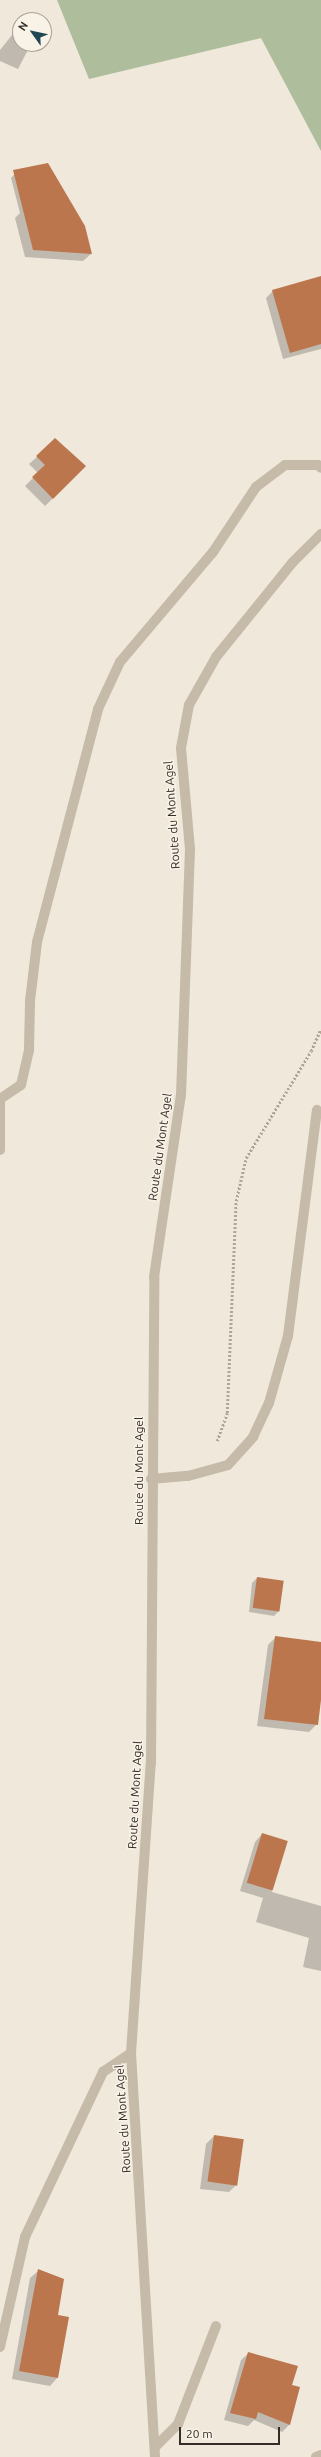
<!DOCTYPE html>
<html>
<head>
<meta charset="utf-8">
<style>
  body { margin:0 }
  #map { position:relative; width:321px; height:2457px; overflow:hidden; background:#efe8db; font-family:Ubuntu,sans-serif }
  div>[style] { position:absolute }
  .green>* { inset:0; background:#aebd9c }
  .shadow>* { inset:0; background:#0003 }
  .building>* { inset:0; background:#bc764d; transform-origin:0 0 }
  .path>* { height:2.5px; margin-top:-1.25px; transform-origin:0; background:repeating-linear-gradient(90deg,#b2a492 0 2px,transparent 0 4px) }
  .service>* { height:10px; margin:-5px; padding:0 5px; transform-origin:5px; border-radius:5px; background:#c6baa8 }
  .tertiary>* { height:10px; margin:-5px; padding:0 5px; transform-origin:5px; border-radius:5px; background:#c6baa8 }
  span { translate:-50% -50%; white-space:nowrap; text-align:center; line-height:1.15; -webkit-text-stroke:3px #f8f2e7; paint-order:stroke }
  .street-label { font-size:12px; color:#342d28 }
  .north { position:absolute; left:12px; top:12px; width:40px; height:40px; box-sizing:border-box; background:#f8f2e7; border:1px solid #aaa39b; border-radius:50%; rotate:303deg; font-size:11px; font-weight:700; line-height:16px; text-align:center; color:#342d28 }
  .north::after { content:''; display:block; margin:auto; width:14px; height:18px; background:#214852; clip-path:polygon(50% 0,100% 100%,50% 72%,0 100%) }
  .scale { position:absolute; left:179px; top:2427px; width:101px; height:18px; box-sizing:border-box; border:2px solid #342d28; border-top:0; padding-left:5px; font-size:12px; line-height:14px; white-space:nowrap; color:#342d28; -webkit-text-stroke:3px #f8f2e7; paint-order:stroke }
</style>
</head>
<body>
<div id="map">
  <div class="green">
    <i style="clip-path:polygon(57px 0,321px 0,321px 151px,261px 38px,89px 79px)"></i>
  </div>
  <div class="shadow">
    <i style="clip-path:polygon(16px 30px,20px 30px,20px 44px,31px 44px,18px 69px,0 61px,0 50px)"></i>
    <i style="clip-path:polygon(18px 170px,91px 254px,83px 261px,25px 257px,15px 218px,20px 213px,11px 178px)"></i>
    <i style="clip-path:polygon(321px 277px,321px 349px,283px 359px,266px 298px,273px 291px)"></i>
    <i style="clip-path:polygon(37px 457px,85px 467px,45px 506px,25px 486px,38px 473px,29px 464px)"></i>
    <i style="clip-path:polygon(257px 1578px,279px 1611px,274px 1616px,249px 1612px,252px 1583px)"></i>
    <i style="clip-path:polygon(276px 1637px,321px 1643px,321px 1692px,317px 1724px,309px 1732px,257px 1726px,268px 1645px)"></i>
    <i style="clip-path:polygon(262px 1834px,272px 1892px,321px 1906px,321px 1971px,303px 1967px,309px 1938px,256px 1922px,263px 1898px,240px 1891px,255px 1842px)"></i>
    <i style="clip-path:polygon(214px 2136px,237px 2184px,229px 2192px,200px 2189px,206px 2144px)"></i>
    <i style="clip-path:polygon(38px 2271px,57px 2316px,68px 2318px,57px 2378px,50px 2386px,12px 2379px,30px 2278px)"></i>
    <i style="clip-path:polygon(249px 2353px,291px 2386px,298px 2388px,289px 2425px,282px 2432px,254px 2420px,248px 2426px,224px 2420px,241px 2360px)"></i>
  </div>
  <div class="building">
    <i style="clip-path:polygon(48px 163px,85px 226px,92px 254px,33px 250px,13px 170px)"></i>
    <i style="clip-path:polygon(321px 276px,321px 344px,290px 353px,272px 290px)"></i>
    <i style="clip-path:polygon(55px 438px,86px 466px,53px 499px,32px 477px,45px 465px,36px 456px)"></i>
    <i style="left:257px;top:1577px;width:27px;height:31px;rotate:8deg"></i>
    <i style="clip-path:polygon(275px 1636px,321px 1642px,321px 1700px,318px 1725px,264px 1719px)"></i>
    <i style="left:262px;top:1833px;width:27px;height:52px;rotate:17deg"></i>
    <i style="left:214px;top:2135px;width:30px;height:47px;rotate:8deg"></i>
    <i style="clip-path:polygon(38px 2269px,64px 2279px,58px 2315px,69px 2317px,58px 2378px,19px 2371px)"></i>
    <i style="clip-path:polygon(248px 2352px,298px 2366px,292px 2385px,300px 2387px,290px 2425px,258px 2412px,256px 2419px,230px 2413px)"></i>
  </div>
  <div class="path">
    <i style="left:217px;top:1441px;width:30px;rotate:-70deg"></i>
    <i style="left:227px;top:1413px;width:212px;rotate:-87.6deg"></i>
    <i style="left:236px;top:1201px;width:44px;rotate:-76.9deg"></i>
    <i style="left:246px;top:1158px;width:125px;rotate:-58.7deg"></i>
    <i style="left:311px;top:1051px;width:24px;rotate:-66deg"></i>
  </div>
  <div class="service">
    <i style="left:0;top:1150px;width:51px;rotate:-90deg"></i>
    <i style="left:151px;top:1479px;width:37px;rotate:-5deg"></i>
    <i style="left:188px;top:1476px;width:41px;rotate:-15.4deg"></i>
    <i style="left:228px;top:1465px;width:38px;rotate:-48deg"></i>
    <i style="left:253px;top:1437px;width:38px;rotate:-65deg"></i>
    <i style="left:269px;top:1403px;width:70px;rotate:-74.2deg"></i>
    <i style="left:288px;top:1336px;width:228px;rotate:-82.7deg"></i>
    <i style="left:0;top:2347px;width:113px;rotate:-77.2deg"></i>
    <i style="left:25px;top:2237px;width:183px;rotate:-64.7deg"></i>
    <i style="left:103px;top:2072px;width:34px;rotate:-34deg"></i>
    <i style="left:155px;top:2447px;width:33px;rotate:-45deg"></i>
    <i style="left:178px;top:2424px;width:105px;rotate:-68.8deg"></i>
    <i style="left:316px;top:2457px;width:5px;rotate:-22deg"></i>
  </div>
  <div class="tertiary">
    <i style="left:0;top:1099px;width:25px;rotate:-34deg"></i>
    <i style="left:21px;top:1085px;width:36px;rotate:-77deg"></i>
    <i style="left:29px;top:1050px;width:49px;rotate:-88.8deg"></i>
    <i style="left:30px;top:1001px;width:59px;rotate:-83.2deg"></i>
    <i style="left:37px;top:942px;width:241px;rotate:-75.3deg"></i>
    <i style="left:98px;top:709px;width:52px;rotate:-64.9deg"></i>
    <i style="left:120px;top:662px;width:144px;rotate:-49.8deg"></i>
    <i style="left:213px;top:552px;width:78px;rotate:-56.5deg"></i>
    <i style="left:256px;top:487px;width:36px;rotate:-37deg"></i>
    <i style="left:285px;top:465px;width:33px"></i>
    <i style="left:318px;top:465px;width:4px;rotate:45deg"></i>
    <i style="left:155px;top:2457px;width:405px;rotate:-93.4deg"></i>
    <i style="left:131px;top:2053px;width:291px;rotate:-86.1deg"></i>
    <i style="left:151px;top:1763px;width:486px;rotate:-89.6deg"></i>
    <i style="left:154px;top:1277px;width:184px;rotate:-81.6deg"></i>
    <i style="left:181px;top:1095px;width:246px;rotate:-87.9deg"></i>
    <i style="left:190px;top:849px;width:101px;rotate:-95.1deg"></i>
    <i style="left:181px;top:748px;width:44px;rotate:-79.5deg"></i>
    <i style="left:189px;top:705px;width:55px;rotate:-60.6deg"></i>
    <i style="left:216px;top:657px;width:122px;rotate:-51deg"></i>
    <i style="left:293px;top:562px;width:40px;rotate:-45deg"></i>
  </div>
  <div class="street-label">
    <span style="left:172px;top:815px;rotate:-94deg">Route du Mont Agel</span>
    <span style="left:160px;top:1147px;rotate:-82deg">Route du Mont Agel</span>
    <span style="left:139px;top:1471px;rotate:-90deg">Route du Mont Agel</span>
    <span style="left:135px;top:1795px;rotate:-87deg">Route du Mont Agel</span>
    <span style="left:123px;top:2119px;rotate:-94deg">Route du Mont Agel</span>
  </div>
  <div class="north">N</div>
  <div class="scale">20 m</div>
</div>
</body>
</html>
